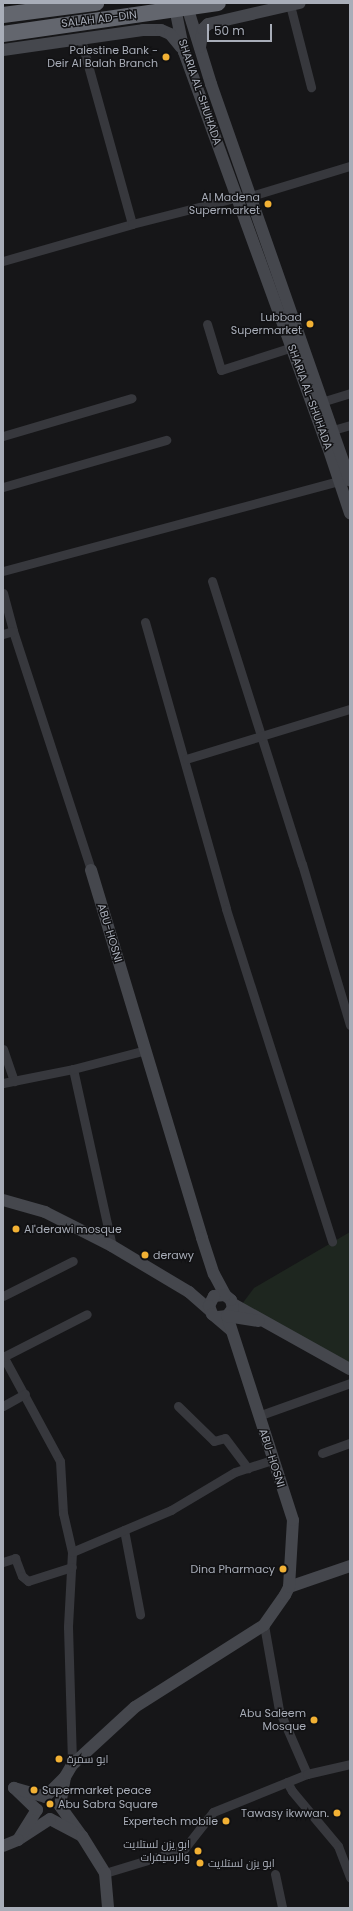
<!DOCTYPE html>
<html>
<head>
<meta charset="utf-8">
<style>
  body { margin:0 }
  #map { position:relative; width:353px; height:1911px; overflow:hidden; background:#161618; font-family:Poppins,Cairo,sans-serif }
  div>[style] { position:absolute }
  .green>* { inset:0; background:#1e261f }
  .street>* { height:9px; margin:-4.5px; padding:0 4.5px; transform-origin:4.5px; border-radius:4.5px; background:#37383d }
  .secondary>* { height:12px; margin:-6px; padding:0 6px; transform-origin:6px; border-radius:6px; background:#45474d }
  .highway>* { height:16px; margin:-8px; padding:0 8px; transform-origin:8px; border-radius:8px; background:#63666e }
  .dots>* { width:11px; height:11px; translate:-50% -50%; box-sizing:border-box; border:2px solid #111113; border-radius:50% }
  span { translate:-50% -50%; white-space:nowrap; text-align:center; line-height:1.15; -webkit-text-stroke:3px #111113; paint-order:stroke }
  .street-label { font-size:11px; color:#a8adb8 }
  .poi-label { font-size:11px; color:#a8adb8 }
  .right { translate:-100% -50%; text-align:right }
  .left { translate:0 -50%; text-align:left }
  .frame { position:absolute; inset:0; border:4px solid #a8adb8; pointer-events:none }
  .scale { position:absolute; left:207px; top:24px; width:65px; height:18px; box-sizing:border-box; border:2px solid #a8adb8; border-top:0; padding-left:5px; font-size:12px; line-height:14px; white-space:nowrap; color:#a8adb8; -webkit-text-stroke:3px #111113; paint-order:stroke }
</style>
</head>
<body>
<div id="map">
  <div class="green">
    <i style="clip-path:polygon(350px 1232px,350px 1363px,242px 1304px,254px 1288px)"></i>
  </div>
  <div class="street">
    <i style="left:290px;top:5px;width:85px;rotate:75.6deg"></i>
    <i style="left:81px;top:40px;width:191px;rotate:74.5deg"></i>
    <i style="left:3px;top:261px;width:134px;rotate:-16deg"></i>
    <i style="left:132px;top:224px;width:109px;rotate:-14.3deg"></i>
    <i style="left:238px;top:197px;width:13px;rotate:-4deg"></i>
    <i style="left:251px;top:196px;width:103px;rotate:-16.9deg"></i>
    <i style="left:207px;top:324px;width:48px;rotate:73.1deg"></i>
    <i style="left:221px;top:370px;width:75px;rotate:-17.9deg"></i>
    <i style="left:318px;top:403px;width:34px;rotate:-17deg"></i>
    <i style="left:333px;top:430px;width:18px;rotate:-16deg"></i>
    <i style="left:3px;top:436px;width:134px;rotate:-16.4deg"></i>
    <i style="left:3px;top:487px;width:170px;rotate:-16.1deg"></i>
    <i style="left:3px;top:571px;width:348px;rotate:-15deg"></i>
    <i style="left:212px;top:581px;width:297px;rotate:72.4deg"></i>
    <i style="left:302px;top:864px;width:168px;rotate:73.4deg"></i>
    <i style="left:3px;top:593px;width:39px;rotate:75deg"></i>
    <i style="left:13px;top:631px;width:251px;rotate:71.9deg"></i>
    <i style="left:145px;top:622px;width:298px;rotate:74.2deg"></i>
    <i style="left:226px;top:909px;width:349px;rotate:72.3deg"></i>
    <i style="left:3px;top:634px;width:10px;rotate:-17deg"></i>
    <i style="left:186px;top:759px;width:171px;rotate:-17deg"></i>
    <i style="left:3px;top:1049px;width:34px;rotate:71deg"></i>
    <i style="left:73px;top:1069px;width:181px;rotate:77.6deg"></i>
    <i style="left:3px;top:1083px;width:71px;rotate:-11.3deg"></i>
    <i style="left:73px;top:1069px;width:75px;rotate:-14.6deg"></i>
    <i style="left:3px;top:1296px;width:78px;rotate:-26.6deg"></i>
    <i style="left:3px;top:1356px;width:119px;rotate:61.5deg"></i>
    <i style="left:60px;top:1461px;width:52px;rotate:86.7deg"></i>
    <i style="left:63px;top:1513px;width:40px;rotate:77deg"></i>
    <i style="left:72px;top:1552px;width:75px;rotate:93.1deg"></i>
    <i style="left:68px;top:1627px;width:138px;rotate:88.3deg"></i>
    <i style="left:3px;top:1357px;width:94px;rotate:-27.1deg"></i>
    <i style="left:3px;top:1406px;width:25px;rotate:-29deg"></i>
    <i style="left:178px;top:1406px;width:50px;rotate:44.2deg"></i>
    <i style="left:214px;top:1441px;width:11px;rotate:-15deg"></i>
    <i style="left:225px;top:1438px;width:38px;rotate:53deg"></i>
    <i style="left:258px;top:1416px;width:98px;rotate:-19.7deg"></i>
    <i style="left:322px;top:1453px;width:30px;rotate:-20deg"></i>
    <i style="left:124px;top:1530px;width:86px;rotate:79.2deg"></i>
    <i style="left:72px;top:1552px;width:108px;rotate:-23deg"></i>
    <i style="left:171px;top:1510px;width:74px;rotate:-30.7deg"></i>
    <i style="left:235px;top:1472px;width:39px;rotate:-18deg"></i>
    <i style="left:3px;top:1562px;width:13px;rotate:-18deg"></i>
    <i style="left:15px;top:1558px;width:19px;rotate:69deg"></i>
    <i style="left:22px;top:1576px;width:8px;rotate:40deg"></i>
    <i style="left:28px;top:1581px;width:46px;rotate:-17.7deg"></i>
    <i style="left:264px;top:1625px;width:86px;rotate:80deg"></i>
    <i style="left:279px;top:1710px;width:70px;rotate:66.4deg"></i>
    <i style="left:287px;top:1782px;width:10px;rotate:61deg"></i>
    <i style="left:292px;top:1791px;width:72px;rotate:50.1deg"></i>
    <i style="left:338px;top:1846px;width:34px;rotate:69deg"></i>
    <i style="left:105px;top:1873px;width:83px;rotate:-16.9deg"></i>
    <i style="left:184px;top:1849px;width:47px;rotate:-51.9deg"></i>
    <i style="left:213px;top:1812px;width:101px;rotate:-22deg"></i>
    <i style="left:307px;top:1774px;width:44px;rotate:-13.1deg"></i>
    <i style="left:275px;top:1874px;width:35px;rotate:78deg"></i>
  </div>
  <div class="secondary">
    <i style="left:174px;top:3px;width:50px;rotate:78.5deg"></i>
    <i style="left:184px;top:52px;width:420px;rotate:70deg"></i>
    <i style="left:328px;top:447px;width:70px;rotate:71.6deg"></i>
    <i style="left:186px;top:3px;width:85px;rotate:72.8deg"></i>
    <i style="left:211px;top:84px;width:420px;rotate:70.7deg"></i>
    <i style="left:200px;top:47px;width:18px;rotate:-81deg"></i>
    <i style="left:203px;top:29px;width:7px;rotate:-45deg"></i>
    <i style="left:208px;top:24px;width:94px;rotate:-12.9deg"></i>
    <i style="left:3px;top:50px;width:141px;rotate:-8.1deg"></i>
    <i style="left:143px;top:30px;width:18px"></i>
    <i style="left:161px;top:30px;width:10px;rotate:24deg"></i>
    <i style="left:170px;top:34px;width:17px;rotate:50deg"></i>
    <i style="left:91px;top:870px;width:384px;rotate:73.2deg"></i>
    <i style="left:202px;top:1238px;width:38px;rotate:72deg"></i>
    <i style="left:214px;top:1274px;width:24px;rotate:62deg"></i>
    <i style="left:3px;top:1200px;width:44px;rotate:15.9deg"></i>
    <i style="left:45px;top:1212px;width:75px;rotate:26.9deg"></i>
    <i style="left:112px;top:1246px;width:90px;rotate:30.9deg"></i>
    <i style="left:189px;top:1292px;width:28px;rotate:41deg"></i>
    <i style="left:233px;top:1304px;width:134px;rotate:29.1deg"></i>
    <i style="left:218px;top:1317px;width:9px;rotate:-6deg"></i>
    <i style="left:227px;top:1316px;width:10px;rotate:-53deg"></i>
    <i style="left:233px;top:1308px;width:8px;rotate:-104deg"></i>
    <i style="left:231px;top:1300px;width:8px;rotate:-140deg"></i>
    <i style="left:225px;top:1295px;width:11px;rotate:175deg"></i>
    <i style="left:214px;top:1296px;width:11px;rotate:117deg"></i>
    <i style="left:209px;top:1306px;width:9px;rotate:69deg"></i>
    <i style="left:212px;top:1314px;width:25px;rotate:40deg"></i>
    <i style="left:289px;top:1587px;width:65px;rotate:-19deg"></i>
    <i style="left:65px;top:1777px;width:29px;rotate:100deg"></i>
    <i style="left:60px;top:1806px;width:37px;rotate:54deg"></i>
    <i style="left:82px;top:1836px;width:36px;rotate:-152deg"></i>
    <i style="left:50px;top:1819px;width:38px;rotate:147deg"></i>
    <i style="left:18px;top:1840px;width:36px;rotate:-58deg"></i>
    <i style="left:37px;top:1810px;width:32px;rotate:-136deg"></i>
    <i style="left:14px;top:1788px;width:32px;rotate:16deg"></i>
    <i style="left:45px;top:1797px;width:28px;rotate:-45deg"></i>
    <i style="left:65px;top:1777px;width:14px;rotate:-60deg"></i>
    <i style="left:72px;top:1765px;width:86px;rotate:-42.6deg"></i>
    <i style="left:135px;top:1707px;width:153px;rotate:-32.4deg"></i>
    <i style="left:264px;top:1625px;width:37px;rotate:-55deg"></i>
    <i style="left:285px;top:1595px;width:9px;rotate:-63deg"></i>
    <i style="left:289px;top:1587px;width:67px;rotate:-86.6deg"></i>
    <i style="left:293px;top:1520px;width:214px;rotate:-107.9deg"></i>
    <i style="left:227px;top:1316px;width:32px;rotate:9deg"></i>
    <i style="left:82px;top:1836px;width:44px;rotate:58.1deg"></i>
    <i style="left:105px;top:1873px;width:35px;rotate:85deg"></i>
    <i style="left:3px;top:1846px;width:16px;rotate:-22deg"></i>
  </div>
  <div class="highway">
    <i style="left:3px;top:15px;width:94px;rotate:-7.4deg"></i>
    <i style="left:3px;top:34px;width:217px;rotate:-8.2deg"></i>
  </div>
  <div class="dots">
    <i style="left:166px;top:57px;background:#f2b134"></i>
    <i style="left:268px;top:204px;background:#f2b134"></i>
    <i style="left:310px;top:324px;background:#f2b134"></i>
    <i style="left:16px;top:1229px;background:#f2b134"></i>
    <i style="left:145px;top:1255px;background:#f2b134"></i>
    <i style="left:283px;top:1569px;background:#f2b134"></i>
    <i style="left:314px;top:1720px;background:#f2b134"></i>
    <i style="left:59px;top:1759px;background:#f2b134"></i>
    <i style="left:34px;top:1790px;background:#f2b134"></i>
    <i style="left:50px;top:1804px;background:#f2b134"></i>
    <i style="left:337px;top:1813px;background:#f2b134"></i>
    <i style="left:226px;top:1821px;background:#f2b134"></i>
    <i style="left:198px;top:1851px;background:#f2b134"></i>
    <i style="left:200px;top:1863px;background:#f2b134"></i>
  </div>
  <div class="street-label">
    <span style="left:99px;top:19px;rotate:-7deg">SALAH AD-DIN</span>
    <span style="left:200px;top:92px;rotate:71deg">SHARIA AL-SHUHADA</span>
    <span style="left:310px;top:397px;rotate:70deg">SHARIA AL-SHUHADA</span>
    <span style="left:110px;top:933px;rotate:73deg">ABU-HOSNI</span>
    <span style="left:272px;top:1458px;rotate:72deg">ABU-HOSNI</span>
  </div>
  <div class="poi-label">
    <span class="right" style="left:158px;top:57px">Palestine Bank -<br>Deir Al Balah Branch</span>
    <span class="right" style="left:260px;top:204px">Al Madena<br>Supermarket</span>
    <span class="right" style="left:302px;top:324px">Lubbad<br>Supermarket</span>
    <span class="left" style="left:24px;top:1229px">Al'derawi mosque</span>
    <span class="left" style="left:153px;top:1255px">derawy</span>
    <span class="right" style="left:275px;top:1569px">Dina Pharmacy</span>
    <span class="right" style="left:306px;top:1720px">Abu Saleem<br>Mosque</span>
    <span class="left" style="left:67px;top:1759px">ابو سمرة</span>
    <span class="left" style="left:42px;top:1790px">Supermarket peace</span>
    <span class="left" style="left:58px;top:1804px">Abu Sabra Square</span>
    <span class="right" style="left:329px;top:1813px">Tawasy ikwwan.</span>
    <span class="right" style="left:218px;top:1821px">Expertech mobile</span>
    <span class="right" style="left:190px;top:1851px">ابو يزن لستلايت<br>والرسيفرات</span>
    <span class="left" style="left:208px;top:1863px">ابو يزن لستلايت</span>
  </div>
  <div class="frame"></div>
  <div class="scale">50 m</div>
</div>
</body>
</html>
